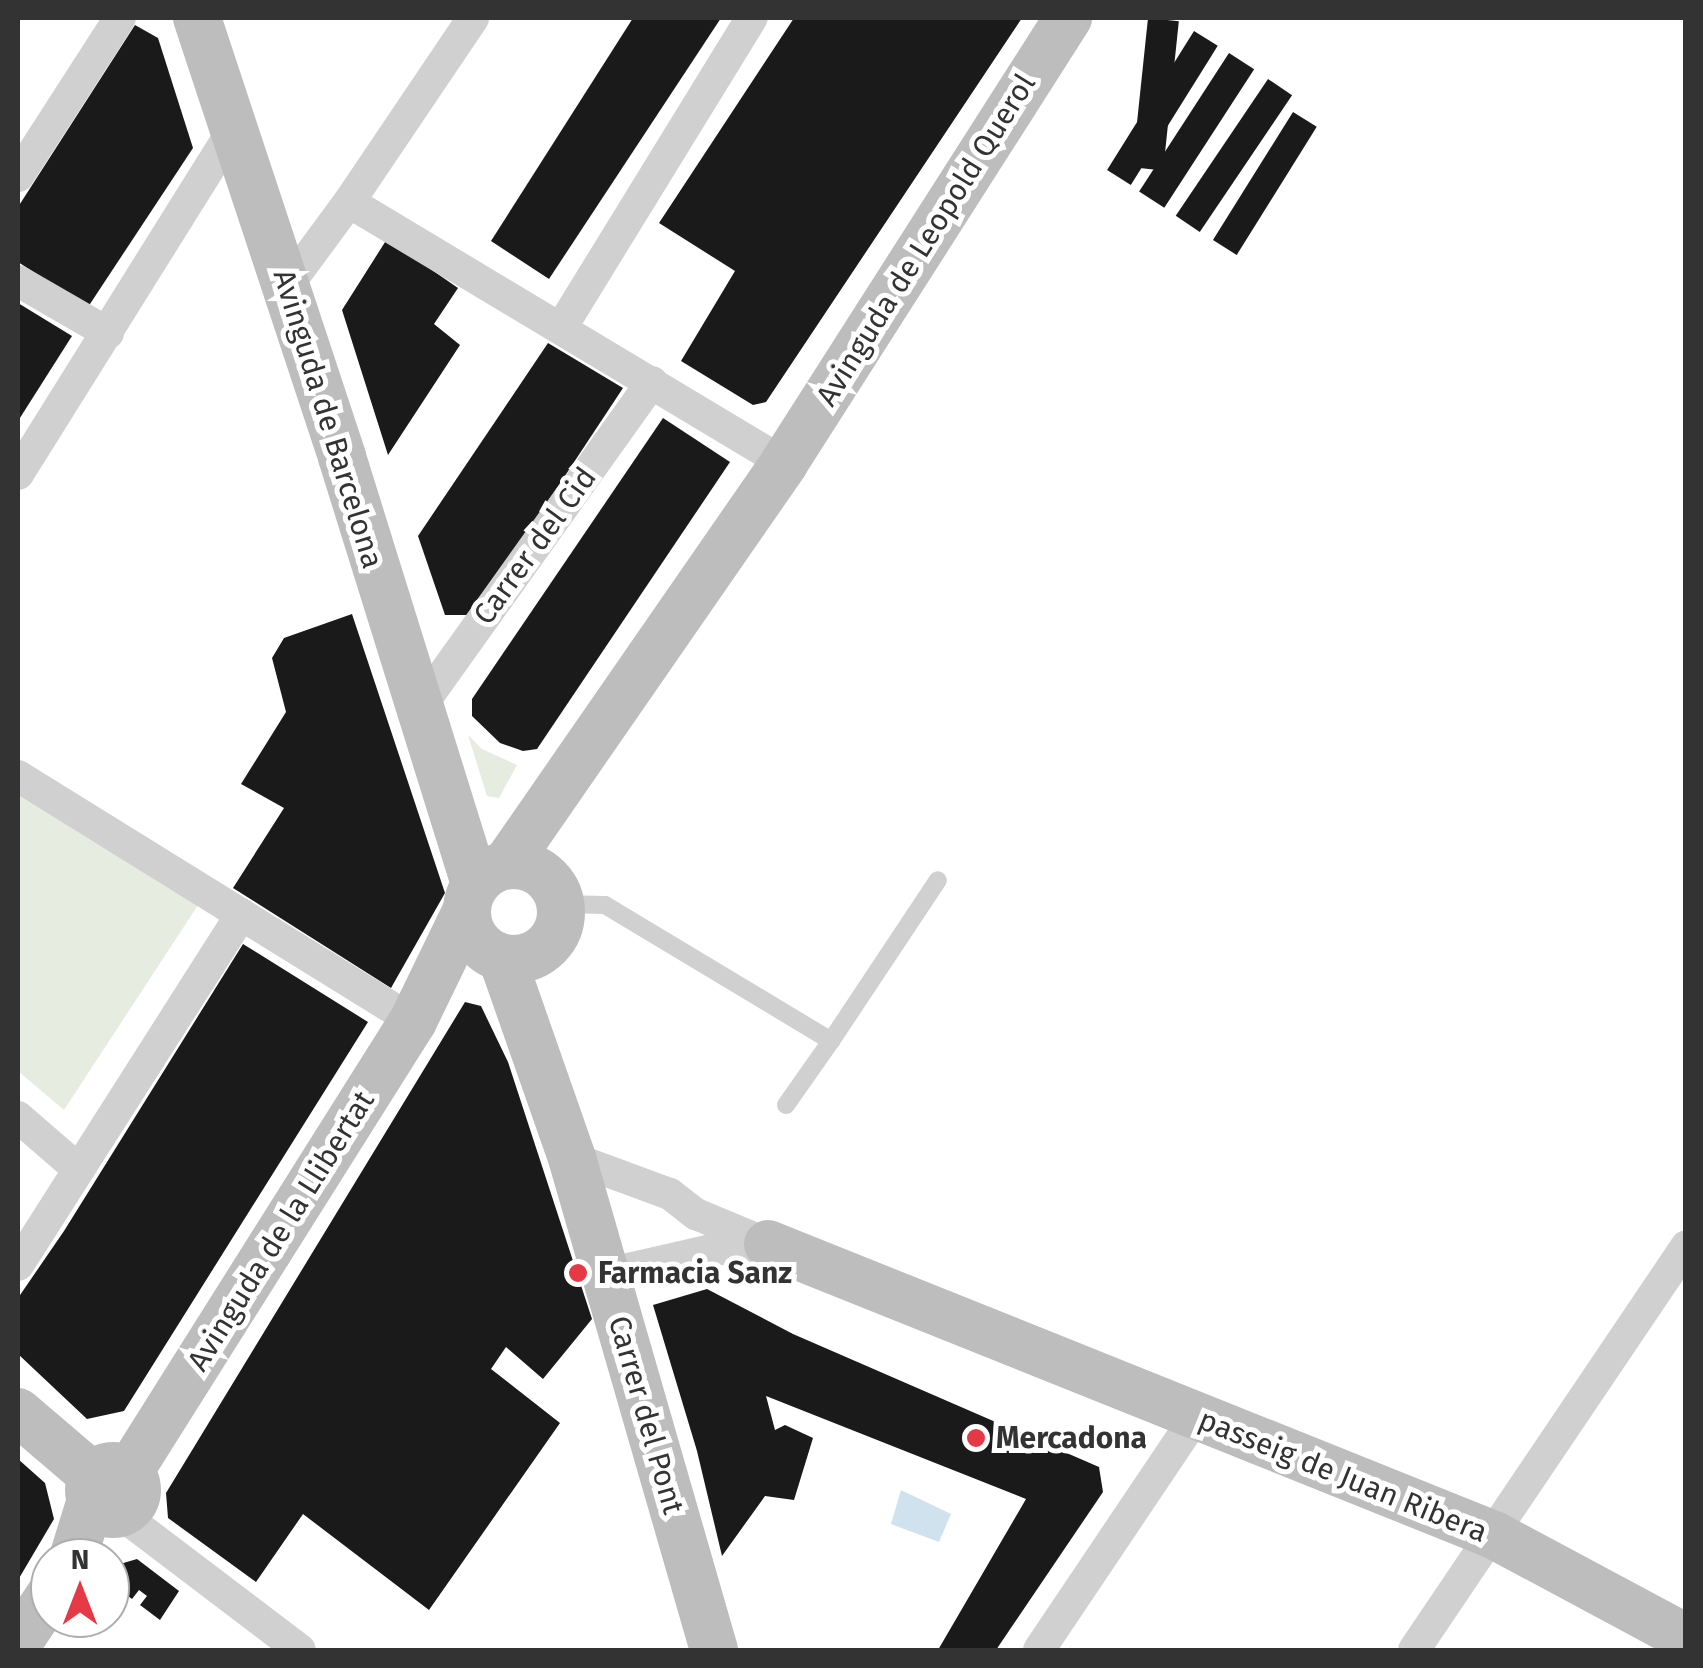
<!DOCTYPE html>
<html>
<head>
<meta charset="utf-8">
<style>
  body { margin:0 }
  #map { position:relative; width:1703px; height:1668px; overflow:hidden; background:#fff; font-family:"Fira Sans",sans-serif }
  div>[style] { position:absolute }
  .green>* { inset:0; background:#e6ecdf }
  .water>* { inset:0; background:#cfe2ee }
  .building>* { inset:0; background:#1a1a1a; transform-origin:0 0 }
  .path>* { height:6px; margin-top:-3px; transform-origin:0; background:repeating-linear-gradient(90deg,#cdcdcd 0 5px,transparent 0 10px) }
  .lane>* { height:18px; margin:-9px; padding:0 9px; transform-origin:9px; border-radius:9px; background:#d0d0d0 }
  .street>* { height:32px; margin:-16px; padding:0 16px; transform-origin:16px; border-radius:16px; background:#d0d0d0 }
  .secondary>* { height:48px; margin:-24px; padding:0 24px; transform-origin:24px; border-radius:24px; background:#bdbdbd }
  .secondary>.ring { margin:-24px; padding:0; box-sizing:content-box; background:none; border:48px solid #bdbdbd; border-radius:50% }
  .dots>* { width:28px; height:28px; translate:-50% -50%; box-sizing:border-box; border:5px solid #fff; border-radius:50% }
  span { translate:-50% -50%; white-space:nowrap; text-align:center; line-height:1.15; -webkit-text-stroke:10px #fff; paint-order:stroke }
  .street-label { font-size:30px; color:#333 }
  .poi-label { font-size:30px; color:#333; font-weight:700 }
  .left { translate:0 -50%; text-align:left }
  .frame { position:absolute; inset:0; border:20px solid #333; pointer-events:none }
  .north { position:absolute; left:30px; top:1538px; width:100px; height:100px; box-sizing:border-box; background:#fff; border:2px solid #adadad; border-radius:50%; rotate:0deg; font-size:28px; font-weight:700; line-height:40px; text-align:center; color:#333 }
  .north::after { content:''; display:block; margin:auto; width:35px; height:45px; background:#e63946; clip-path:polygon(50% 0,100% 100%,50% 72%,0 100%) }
</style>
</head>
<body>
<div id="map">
  <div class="green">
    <i style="clip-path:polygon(468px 735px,482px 749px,517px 765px,499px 798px,487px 796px)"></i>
    <i style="clip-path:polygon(18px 790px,202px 899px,64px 1110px,18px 1071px)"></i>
  </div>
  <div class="water">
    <i style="clip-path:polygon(901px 1490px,951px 1514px,939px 1542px,891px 1524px)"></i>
  </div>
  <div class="building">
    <i style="clip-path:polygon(633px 18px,721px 18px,549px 279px,491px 241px)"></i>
    <i style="clip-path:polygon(794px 18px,1022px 18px,766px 402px,753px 405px,681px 361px,735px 271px,659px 223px)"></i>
    <i style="left:1148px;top:18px;width:31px;height:150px;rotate:6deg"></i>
    <i style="clip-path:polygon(135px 25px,158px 38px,193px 148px,88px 307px,18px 262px,18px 207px)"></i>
    <i style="left:1194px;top:31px;width:28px;height:164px;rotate:32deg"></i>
    <i style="left:1229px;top:53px;width:30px;height:165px;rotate:33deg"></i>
    <i style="left:1268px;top:79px;width:29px;height:165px;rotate:34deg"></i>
    <i style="left:1293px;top:112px;width:28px;height:151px;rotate:32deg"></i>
    <i style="clip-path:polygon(387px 239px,458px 288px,434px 324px,460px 345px,388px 455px,342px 310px)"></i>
    <i style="clip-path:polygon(18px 303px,72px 336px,18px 421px)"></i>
    <i style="clip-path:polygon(548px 343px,623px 388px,473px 615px,445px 615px,418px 536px)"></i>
    <i style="clip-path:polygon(663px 418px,730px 462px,537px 749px,523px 751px,500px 743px,472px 716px,472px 699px)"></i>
    <i style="clip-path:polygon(352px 614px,445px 893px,391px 988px,233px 888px,284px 808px,241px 784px,286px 712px,272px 658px,284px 638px)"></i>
    <i style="clip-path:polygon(243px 944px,368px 1022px,124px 1411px,87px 1419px,18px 1354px,18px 1298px,64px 1231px)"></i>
    <i style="clip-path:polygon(465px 1002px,481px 1006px,508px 1062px,592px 1319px,543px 1379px,506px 1347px,491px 1369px,560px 1423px,429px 1610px,303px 1514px,256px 1582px,168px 1518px,166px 1493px)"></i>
    <i style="clip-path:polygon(707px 1289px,793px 1334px,1099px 1467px,1103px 1492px,996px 1650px,938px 1650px,1026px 1499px,766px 1396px,775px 1430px,785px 1425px,813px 1438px,794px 1500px,765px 1496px,722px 1556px,697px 1451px,653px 1305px)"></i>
    <i style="clip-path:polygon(18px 1459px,45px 1483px,54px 1519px,18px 1580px)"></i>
    <i style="clip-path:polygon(137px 1559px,179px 1591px,160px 1620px,140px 1605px,147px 1596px,139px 1590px,132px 1599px,110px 1583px,120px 1564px)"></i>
  </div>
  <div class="path">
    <i style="left:543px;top:966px;width:33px;rotate:-51deg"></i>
    <i style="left:564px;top:940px;width:14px;rotate:-82deg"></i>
  </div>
  <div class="lane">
    <i style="left:561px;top:904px;width:44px;rotate:1.3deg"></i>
    <i style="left:605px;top:905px;width:264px;rotate:31deg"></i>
    <i style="left:831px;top:1041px;width:193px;rotate:-56.4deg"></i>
    <i style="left:786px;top:1105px;width:78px;rotate:-54.9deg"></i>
  </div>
  <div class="street">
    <i style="left:18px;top:176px;width:188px;rotate:-57.2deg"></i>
    <i style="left:349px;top:202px;width:507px;rotate:30.96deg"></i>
    <i style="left:18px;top:281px;width:104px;rotate:30deg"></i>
    <i style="left:287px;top:286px;width:104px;rotate:-53.6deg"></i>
    <i style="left:349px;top:202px;width:222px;rotate:-56deg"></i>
    <i style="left:561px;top:328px;width:364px;rotate:-58.4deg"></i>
    <i style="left:18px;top:474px;width:409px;rotate:-58deg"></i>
    <i style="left:418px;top:710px;width:403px;rotate:-54.5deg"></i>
    <i style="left:18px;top:776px;width:465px;rotate:31.8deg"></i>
    <i style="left:18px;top:1117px;width:79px;rotate:40.9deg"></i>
    <i style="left:572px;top:1158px;width:104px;rotate:20.2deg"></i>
    <i style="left:670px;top:1194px;width:33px;rotate:38deg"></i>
    <i style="left:696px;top:1214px;width:78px;rotate:22.6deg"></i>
    <i style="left:18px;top:1265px;width:416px;rotate:-57.5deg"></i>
    <i style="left:606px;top:1274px;width:109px;rotate:-12.8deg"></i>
    <i style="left:712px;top:1250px;width:52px;rotate:-5.5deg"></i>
    <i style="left:125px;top:1511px;width:16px;rotate:55deg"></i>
    <i style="left:134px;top:1524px;width:208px;rotate:37.2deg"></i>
    <i style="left:1039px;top:1650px;width:280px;rotate:-56.1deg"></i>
    <i style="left:1414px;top:1650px;width:487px;rotate:-56deg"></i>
  </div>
  <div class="secondary">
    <i style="left:197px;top:18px;width:462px;rotate:71.7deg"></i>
    <i style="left:342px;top:457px;width:448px;rotate:72.7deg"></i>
    <i class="ring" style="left:467px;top:865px;width:46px;height:46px"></i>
    <i style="left:506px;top:865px;width:489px;rotate:-55.3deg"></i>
    <i style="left:784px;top:463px;width:528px;rotate:-57.45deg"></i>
    <i style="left:502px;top:958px;width:212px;rotate:70.7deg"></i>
    <i style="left:572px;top:1158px;width:512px;rotate:73.9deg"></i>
    <i style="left:768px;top:1244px;width:782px;rotate:21.84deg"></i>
    <i style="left:1494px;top:1535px;width:218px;rotate:28.2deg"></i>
    <i style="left:18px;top:1412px;width:99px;rotate:40.5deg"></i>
    <i class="ring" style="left:89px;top:1466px;width:0;height:0"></i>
    <i style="left:129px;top:1472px;width:533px;rotate:-57.8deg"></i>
    <i style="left:413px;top:1021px;width:123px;rotate:-64.1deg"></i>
    <i style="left:73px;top:1558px;width:61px;rotate:-72.8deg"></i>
    <i style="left:18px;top:1643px;width:58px;rotate:-56.3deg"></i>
  </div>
  <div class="dots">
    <i style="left:578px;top:1273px;background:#e63946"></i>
    <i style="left:976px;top:1438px;background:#e63946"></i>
  </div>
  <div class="street-label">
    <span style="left:926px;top:240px;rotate:-58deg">Avinguda de Leopold Querol</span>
    <span style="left:328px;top:419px;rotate:73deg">Avinguda de Barcelona</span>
    <span style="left:535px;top:546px;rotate:-54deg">Carrer del Cid</span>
    <span style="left:281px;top:1231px;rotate:-58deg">Avinguda de la Llibertat</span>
    <span style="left:646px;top:1415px;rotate:74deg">Carrer del Pont</span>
    <span style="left:1343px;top:1476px;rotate:22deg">passeig de Juan Ribera</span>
  </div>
  <div class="poi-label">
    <span class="left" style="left:598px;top:1273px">Farmacia Sanz</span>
    <span class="left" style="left:996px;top:1438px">Mercadona</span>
  </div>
  <div class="frame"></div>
  <div class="north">N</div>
</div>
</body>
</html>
